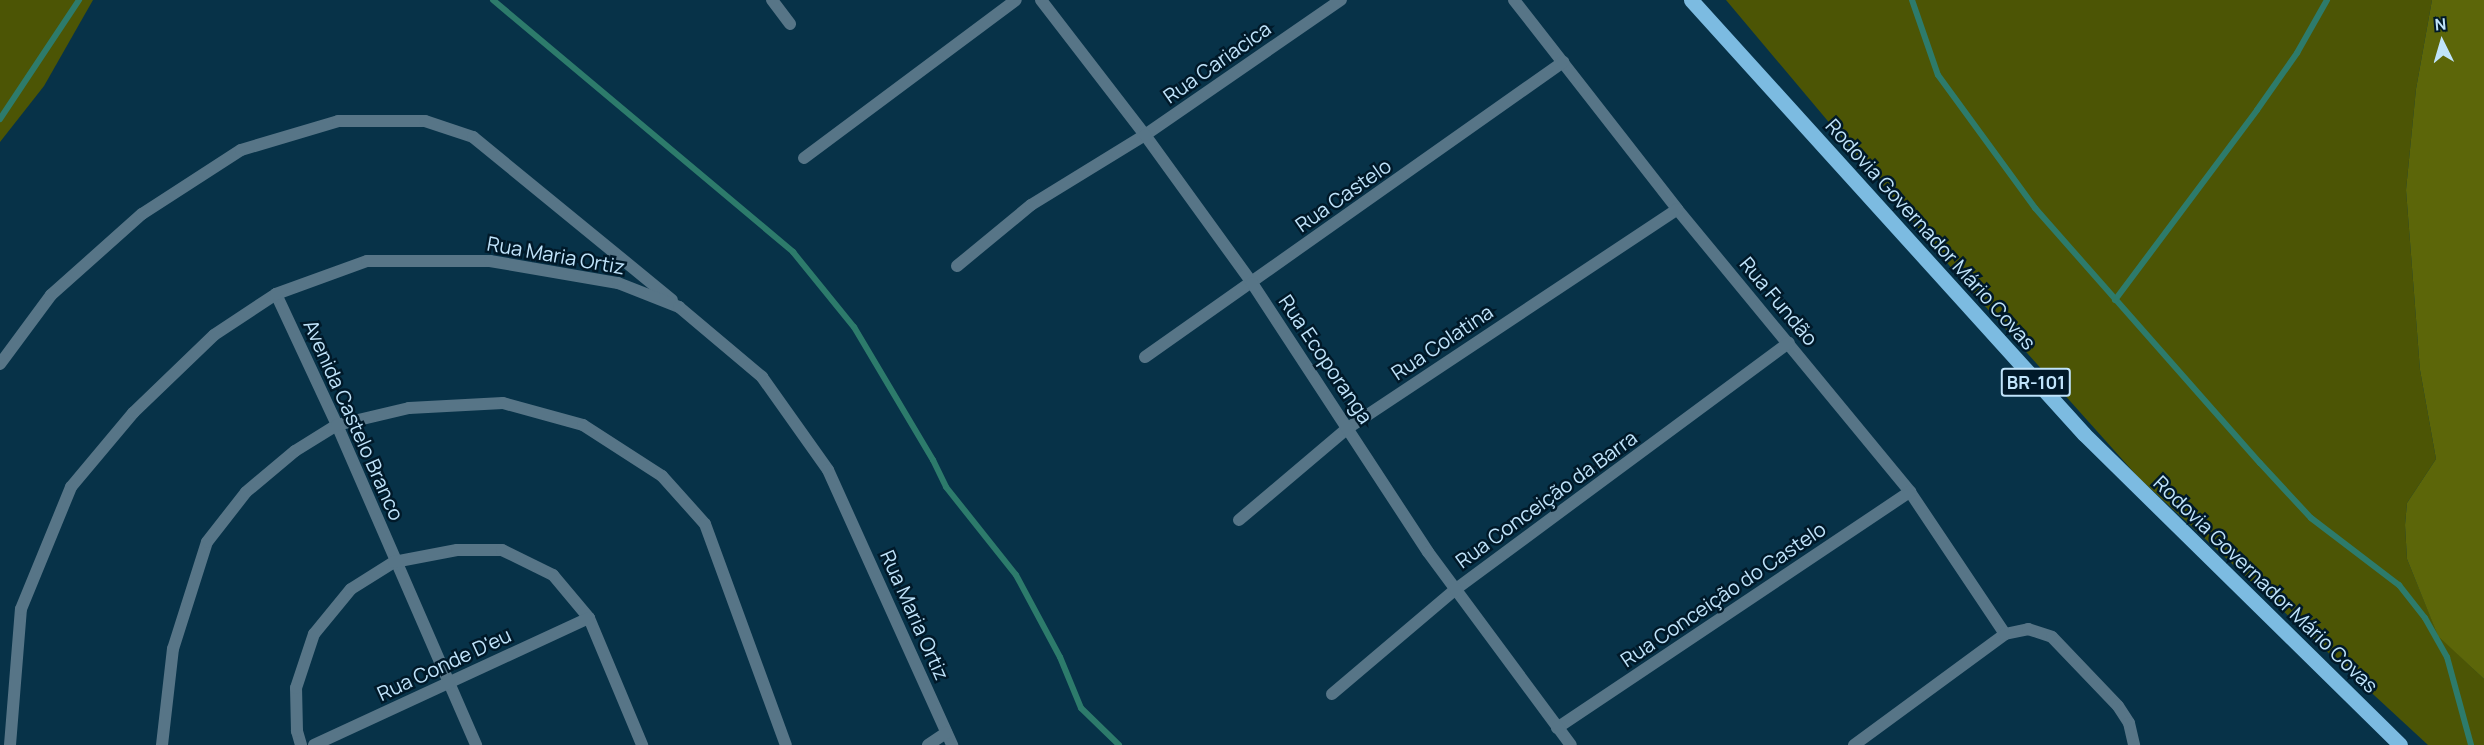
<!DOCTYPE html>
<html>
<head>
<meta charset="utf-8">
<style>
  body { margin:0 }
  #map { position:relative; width:2484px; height:745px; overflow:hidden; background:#073248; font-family:Manrope,sans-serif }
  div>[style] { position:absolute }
  .green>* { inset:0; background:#4c5505 }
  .forest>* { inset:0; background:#5c6609 }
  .stream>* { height:6px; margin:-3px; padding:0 3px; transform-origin:3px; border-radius:3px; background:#2d7b6b }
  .minor>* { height:12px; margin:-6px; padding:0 6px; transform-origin:6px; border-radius:6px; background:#577587 }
  .tertiary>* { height:12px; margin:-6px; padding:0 6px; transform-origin:6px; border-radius:6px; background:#577587 }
  .primary>* { height:15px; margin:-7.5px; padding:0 7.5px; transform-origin:7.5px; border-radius:7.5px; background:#7cbbe1 }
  span { translate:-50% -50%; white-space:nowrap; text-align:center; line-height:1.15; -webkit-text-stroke:5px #001929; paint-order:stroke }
  .shield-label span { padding:2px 4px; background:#001929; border:2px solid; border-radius:4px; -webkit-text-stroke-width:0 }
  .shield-label { font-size:18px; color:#c0e4fb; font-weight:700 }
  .street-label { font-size:20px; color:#c0e4fb }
  .north { position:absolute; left:2412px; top:12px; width:60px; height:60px; -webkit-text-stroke:4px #001929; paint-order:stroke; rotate:355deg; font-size:16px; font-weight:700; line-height:24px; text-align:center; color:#c0e4fb }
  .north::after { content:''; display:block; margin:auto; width:21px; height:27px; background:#c0e4fb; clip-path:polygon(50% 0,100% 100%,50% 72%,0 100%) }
</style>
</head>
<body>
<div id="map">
  <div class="green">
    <i style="clip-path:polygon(0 0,93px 0,44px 86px,0 142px)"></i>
    <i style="clip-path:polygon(1726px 0,2432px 0,2416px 89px,2406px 190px,2420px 370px,2436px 459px,2407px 503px,2405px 525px,2407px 559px,2438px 635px,2484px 679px,2484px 745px,2428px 745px,2138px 477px,1959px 277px)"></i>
  </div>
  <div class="forest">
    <i style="clip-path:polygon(2432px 0,2484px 0,2484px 679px,2438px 636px,2407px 559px,2405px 525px,2407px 503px,2436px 459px,2420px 370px,2406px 190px,2416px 89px)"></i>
  </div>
  <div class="stream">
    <i style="left:493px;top:0;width:392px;rotate:40deg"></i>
    <i style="left:793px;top:252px;width:97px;rotate:50.9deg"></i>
    <i style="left:854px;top:327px;width:155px;rotate:59.3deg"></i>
    <i style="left:933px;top:460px;width:30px;rotate:64deg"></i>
    <i style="left:946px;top:487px;width:112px;rotate:51.5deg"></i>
    <i style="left:1016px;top:575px;width:93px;rotate:61.8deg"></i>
    <i style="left:1060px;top:657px;width:55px;rotate:67.6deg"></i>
    <i style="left:1081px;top:708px;width:53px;rotate:44.2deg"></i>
    <i style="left:1912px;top:0;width:79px;rotate:70.9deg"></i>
    <i style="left:1938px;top:75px;width:165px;rotate:53.9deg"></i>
    <i style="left:2035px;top:208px;width:340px;rotate:48.6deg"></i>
    <i style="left:2260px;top:463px;width:75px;rotate:47.2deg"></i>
    <i style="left:2311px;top:518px;width:111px;rotate:37.3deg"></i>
    <i style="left:2399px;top:585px;width:42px;rotate:51.8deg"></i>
    <i style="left:2425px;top:618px;width:45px;rotate:60.6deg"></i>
    <i style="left:2447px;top:657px;width:91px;rotate:74.7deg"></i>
    <i style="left:0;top:119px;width:143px;rotate:-56.4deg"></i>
    <i style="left:2115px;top:300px;width:237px;rotate:-53.2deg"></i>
    <i style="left:2257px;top:110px;width:70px;rotate:-54.9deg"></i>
    <i style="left:2297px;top:53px;width:61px;rotate:-60.5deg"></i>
  </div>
  <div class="minor">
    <i style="left:772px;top:0;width:30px;rotate:53deg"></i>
    <i style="left:1514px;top:0;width:265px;rotate:52deg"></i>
    <i style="left:1677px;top:209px;width:367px;rotate:50.5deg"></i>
    <i style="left:1910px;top:492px;width:171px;rotate:56.2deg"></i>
    <i style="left:804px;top:158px;width:264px;rotate:-36.7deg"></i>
    <i style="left:957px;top:266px;width:96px;rotate:-39.5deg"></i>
    <i style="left:1031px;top:205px;width:134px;rotate:-31.6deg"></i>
    <i style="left:1145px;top:135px;width:238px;rotate:-34.6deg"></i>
    <i style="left:276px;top:294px;width:145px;rotate:65deg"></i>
    <i style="left:337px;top:425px;width:349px;rotate:66.5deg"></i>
    <i style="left:1145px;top:357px;width:512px;rotate:-35.21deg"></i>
    <i style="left:0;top:364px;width:86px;rotate:-53.5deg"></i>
    <i style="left:51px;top:295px;width:122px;rotate:-41.7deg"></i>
    <i style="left:142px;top:214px;width:118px;rotate:-32.9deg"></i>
    <i style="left:241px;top:150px;width:101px;rotate:-16.6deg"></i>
    <i style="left:338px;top:121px;width:87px"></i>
    <i style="left:425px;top:121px;width:51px;rotate:18.4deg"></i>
    <i style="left:473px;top:137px;width:257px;rotate:39.3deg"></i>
    <i style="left:1239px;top:520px;width:143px;rotate:-40.2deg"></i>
    <i style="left:1348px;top:428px;width:395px;rotate:-33.6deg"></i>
    <i style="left:1332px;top:694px;width:162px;rotate:-40.3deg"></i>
    <i style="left:1456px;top:589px;width:414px;rotate:-36.5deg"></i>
    <i style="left:1557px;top:728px;width:425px;rotate:-33.8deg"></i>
    <i style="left:10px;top:745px;width:136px;rotate:-85.4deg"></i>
    <i style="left:21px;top:609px;width:132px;rotate:-67.7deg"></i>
    <i style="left:71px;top:487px;width:97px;rotate:-50deg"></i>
    <i style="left:133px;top:413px;width:112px;rotate:-43.9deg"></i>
    <i style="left:214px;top:335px;width:74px;rotate:-33.5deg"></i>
    <i style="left:276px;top:294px;width:97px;rotate:-19.9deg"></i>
    <i style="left:367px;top:261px;width:123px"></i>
    <i style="left:490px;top:261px;width:130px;rotate:9.8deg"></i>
    <i style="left:618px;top:283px;width:66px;rotate:21.5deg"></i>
    <i style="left:679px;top:307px;width:109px;rotate:40.1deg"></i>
    <i style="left:762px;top:377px;width:114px;rotate:54.6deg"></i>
    <i style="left:828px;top:470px;width:302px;rotate:65.7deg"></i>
    <i style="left:162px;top:745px;width:97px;rotate:-83.5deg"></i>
    <i style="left:173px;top:649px;width:112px;rotate:-72.4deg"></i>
    <i style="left:207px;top:542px;width:63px;rotate:-52deg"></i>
    <i style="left:246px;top:492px;width:64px;rotate:-39.9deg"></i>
    <i style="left:295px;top:451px;width:49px;rotate:-31.8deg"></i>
    <i style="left:337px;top:425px;width:74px;rotate:-13.3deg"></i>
    <i style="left:409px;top:408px;width:94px;rotate:-3deg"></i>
    <i style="left:503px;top:403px;width:83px;rotate:15.4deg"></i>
    <i style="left:583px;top:425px;width:94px;rotate:32.8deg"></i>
    <i style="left:662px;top:476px;width:64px;rotate:48.1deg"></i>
    <i style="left:705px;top:524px;width:235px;rotate:69.9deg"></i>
    <i style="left:301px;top:745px;width:15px;rotate:-106deg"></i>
    <i style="left:297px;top:731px;width:43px;rotate:-91.3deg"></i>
    <i style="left:296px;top:688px;width:57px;rotate:-71.6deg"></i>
    <i style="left:314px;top:634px;width:58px;rotate:-50.6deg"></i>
    <i style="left:351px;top:589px;width:51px;rotate:-32.1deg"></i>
    <i style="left:394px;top:562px;width:64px;rotate:-10.8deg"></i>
    <i style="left:457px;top:550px;width:45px"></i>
    <i style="left:502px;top:550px;width:57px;rotate:26.1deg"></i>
    <i style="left:553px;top:575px;width:56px;rotate:50.1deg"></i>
    <i style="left:589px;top:618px;width:138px;rotate:67.3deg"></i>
    <i style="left:314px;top:745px;width:303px;rotate:-24.8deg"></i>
    <i style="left:928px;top:745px;width:22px;rotate:-34deg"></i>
    <i style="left:1854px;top:745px;width:187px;rotate:-36.3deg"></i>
    <i style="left:2005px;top:634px;width:24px;rotate:-12deg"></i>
    <i style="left:2028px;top:629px;width:25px;rotate:18deg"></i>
    <i style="left:2052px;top:637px;width:95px;rotate:46.3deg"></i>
    <i style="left:2118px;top:706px;width:20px;rotate:57deg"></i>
    <i style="left:2129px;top:723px;width:23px;rotate:77deg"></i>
  </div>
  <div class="tertiary">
    <i style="left:1041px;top:0;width:170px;rotate:52.4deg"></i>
    <i style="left:1145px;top:135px;width:183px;rotate:54.1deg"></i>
    <i style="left:1252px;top:283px;width:321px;rotate:56.8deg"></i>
    <i style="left:1428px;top:552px;width:240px;rotate:53.5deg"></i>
  </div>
  <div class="primary">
    <i style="left:1691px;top:0;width:585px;rotate:47.84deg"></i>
    <i style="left:2084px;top:434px;width:443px;rotate:44.5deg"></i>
  </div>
  <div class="shield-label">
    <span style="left:2036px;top:382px">BR-101</span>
  </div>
  <div class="street-label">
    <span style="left:1217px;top:62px;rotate:-35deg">Rua Cariacica</span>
    <span style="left:1343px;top:195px;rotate:-35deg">Rua Castelo</span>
    <span style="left:1931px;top:234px;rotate:48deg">Rodovia Governador Mário Covas</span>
    <span style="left:556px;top:255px;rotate:10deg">Rua Maria Ortiz</span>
    <span style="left:1779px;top:301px;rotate:50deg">Rua Fundão</span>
    <span style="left:1442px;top:342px;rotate:-34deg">Rua Colatina</span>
    <span style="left:1326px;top:359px;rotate:56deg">Rua Ecoporanga</span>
    <span style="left:354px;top:420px;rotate:66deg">Avenida Castelo Branco</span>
    <span style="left:1546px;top:499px;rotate:-36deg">Rua Conceição da Barra</span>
    <span style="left:2266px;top:584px;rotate:44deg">Rodovia Governador Mário Covas</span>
    <span style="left:1723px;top:594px;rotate:-34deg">Rua Conceição do Castelo</span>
    <span style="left:915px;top:615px;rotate:66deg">Rua Maria Ortiz</span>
    <span style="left:444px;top:664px;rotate:-25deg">Rua Conde D'eu</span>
  </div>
  <div class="north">N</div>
</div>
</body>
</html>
